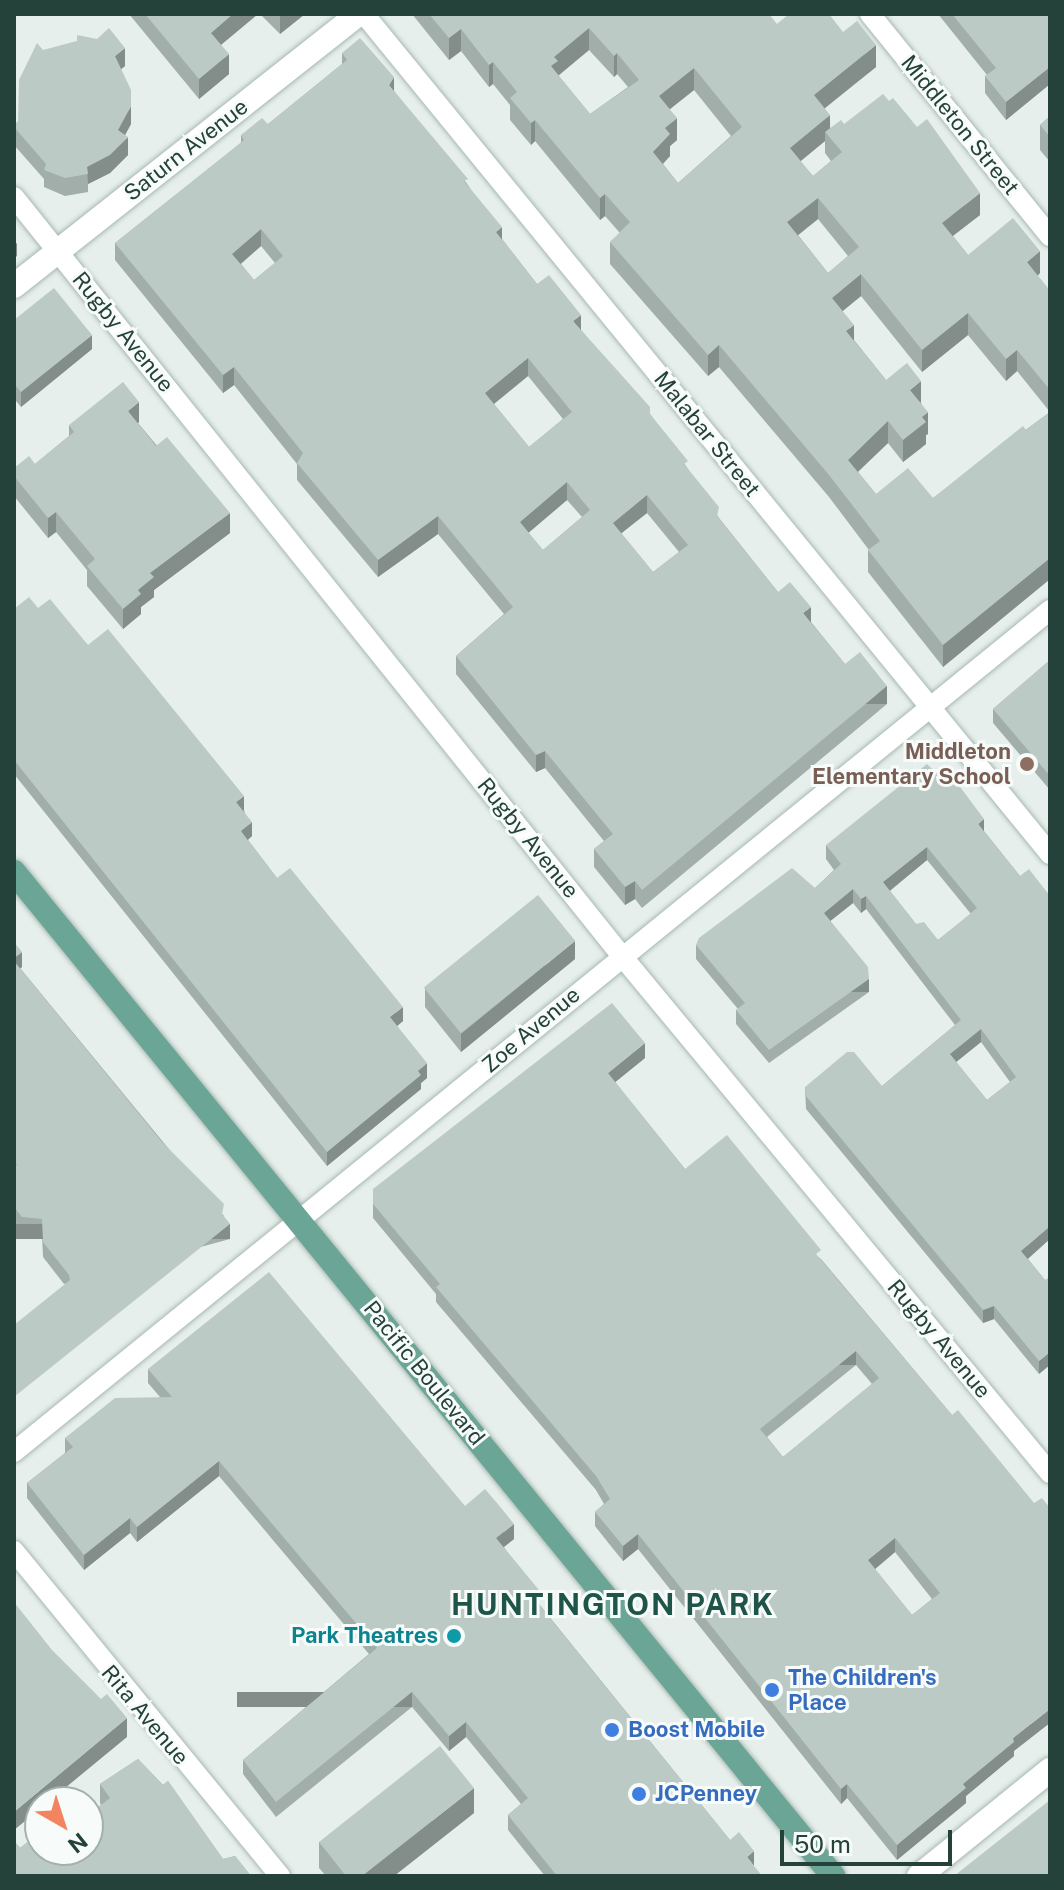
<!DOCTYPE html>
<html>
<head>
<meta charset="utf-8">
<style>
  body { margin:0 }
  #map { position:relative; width:1064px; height:1890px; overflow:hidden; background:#e6efeb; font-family:"Public Sans",sans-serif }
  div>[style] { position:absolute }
  .roads { filter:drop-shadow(0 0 2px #a8b8b2) drop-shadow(0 0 2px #a8b8b2) }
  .street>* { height:20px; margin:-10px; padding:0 10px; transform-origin:10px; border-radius:10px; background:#fff }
  .secondary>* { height:24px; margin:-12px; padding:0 12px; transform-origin:12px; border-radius:12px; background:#fff }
  .primary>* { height:24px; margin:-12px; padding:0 12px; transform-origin:12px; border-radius:12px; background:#6aa596 }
  .wall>* { inset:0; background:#a1aea9 }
  .shaded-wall>* { inset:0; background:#838d89; transform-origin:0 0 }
  .building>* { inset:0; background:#bbcac4; transform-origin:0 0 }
  .dots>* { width:22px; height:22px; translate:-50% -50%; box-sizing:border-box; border:4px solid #f7fbf9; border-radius:50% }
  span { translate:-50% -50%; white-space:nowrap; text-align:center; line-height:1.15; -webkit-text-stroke:6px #f7fbf9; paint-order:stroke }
  .street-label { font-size:22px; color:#24423a }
  .education-label { font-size:22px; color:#785e54; font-weight:700 }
  .right { translate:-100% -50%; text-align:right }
  .culture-label { font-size:22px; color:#0d838f; font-weight:700 }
  .shop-label { font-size:22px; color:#366cbe; font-weight:700 }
  .left { translate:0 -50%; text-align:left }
  .district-label { font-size:30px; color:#1f5548; font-weight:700; letter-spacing:2px }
  .frame { position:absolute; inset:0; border:16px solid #24423a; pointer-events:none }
  .north { position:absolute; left:24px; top:1786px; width:80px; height:80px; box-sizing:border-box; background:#f7fbf9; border:2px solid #a3b1ad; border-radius:50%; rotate:141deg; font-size:22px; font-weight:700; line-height:32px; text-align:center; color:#24423a }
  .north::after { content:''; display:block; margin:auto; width:28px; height:36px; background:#f4845f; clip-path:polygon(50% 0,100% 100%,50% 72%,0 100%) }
  .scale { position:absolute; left:780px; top:1830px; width:172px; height:36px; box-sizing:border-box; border:4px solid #24423a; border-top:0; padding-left:10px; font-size:24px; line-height:28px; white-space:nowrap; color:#24423a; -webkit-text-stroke:6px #f7fbf9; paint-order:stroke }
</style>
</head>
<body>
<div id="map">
  <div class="roads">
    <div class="street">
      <i style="left:364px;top:14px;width:1085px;rotate:50.76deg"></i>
      <i style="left:870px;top:14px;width:286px;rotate:51deg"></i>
      <i style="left:14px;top:197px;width:971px;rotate:51.31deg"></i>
      <i style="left:621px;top:955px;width:673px;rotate:50.37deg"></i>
      <i style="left:14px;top:1452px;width:1335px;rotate:-39.1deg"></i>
      <i style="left:14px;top:1551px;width:420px;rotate:50.7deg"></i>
    </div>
    <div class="secondary">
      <i style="left:14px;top:286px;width:439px;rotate:-38.3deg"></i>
      <i style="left:919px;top:1876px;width:169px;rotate:-39deg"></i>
    </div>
    <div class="primary">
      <i style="left:14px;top:872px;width:1296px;rotate:50.79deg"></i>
    </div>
  </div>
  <div class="wall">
    <i style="clip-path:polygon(129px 14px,258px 14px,221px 45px,229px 74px,199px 99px)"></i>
    <i style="clip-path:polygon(260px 14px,305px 14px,280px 34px)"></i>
    <i style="clip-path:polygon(evenodd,412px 14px,708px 14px,710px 16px,843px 32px,876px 67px,824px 108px,830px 128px,844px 124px,980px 215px,953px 236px,968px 255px,1040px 273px,1038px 276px,1050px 291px,1050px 579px,943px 667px,868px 572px,868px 550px,869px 550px,829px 497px,719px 367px,708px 376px,610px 264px,610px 242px,620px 233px,605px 216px,600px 220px,535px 141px,531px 145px,510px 120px,510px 105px,493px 84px,489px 87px,461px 51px,449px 60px,412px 14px,589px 50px,614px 77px,617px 74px,628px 87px,590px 114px,558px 75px,589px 50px,412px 14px,694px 90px,731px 136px,678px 183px,663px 164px,670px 156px,670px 146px,677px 140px,669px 109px,694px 90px,412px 14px,825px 141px,825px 153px,831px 161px,813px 176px,800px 161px,825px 141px,412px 14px,818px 219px,848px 256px,828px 273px,798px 235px,818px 219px,412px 14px,861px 296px,922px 372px,968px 335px,1006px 381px,1017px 371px,1050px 412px,933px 498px,876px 494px,858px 472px,888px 443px,903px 462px,926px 444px,926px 435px,928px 434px,921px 402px,886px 380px,854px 340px,842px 311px,861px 296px)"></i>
    <i style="clip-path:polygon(938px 14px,1050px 14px,1050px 84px,1006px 120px,985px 93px,985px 76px,987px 75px)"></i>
    <i style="clip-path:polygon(43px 50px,125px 66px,121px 69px,131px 124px,125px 135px,128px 155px,110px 173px,88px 184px,88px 192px,65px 196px,44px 187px,44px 179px,14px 145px,14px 124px,18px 122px)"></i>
    <i style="clip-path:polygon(evenodd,342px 53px,394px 91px,468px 185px,502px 239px,537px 284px,581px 330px,650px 414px,688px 469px,719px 518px,778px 592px,811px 622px,845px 664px,887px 704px,642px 908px,635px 899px,625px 905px,594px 867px,594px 849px,604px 841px,545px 768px,536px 772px,456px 674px,456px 656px,504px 614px,438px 534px,378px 577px,297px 480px,297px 464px,234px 385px,223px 393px,115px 260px,115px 243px,241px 143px,241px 135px,268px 124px,342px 64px,342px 53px,261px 246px,275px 263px,254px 280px,241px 264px,261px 246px,342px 53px,528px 376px,563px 419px,529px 447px,494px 404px,528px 376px,342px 53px,567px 500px,582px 517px,543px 550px,528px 533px,567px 500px,342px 53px,647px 513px,679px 552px,653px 572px,621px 533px,647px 513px)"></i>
    <i style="clip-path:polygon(1050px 116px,1050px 162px,1040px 150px,1040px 125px)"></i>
    <i style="clip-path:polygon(14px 320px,92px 349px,21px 407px,16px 401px,14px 403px)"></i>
    <i style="clip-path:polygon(139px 422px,138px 423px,230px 533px,154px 590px,154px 597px,141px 607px,141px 614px,123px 629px,87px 586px,87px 570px,56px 532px,48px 538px,14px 496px,14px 468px,35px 464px,69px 436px,69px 425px)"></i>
    <i style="clip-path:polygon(38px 608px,88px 645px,244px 810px,252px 836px,248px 840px,277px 878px,403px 1021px,397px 1026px,427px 1078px,421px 1083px,421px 1089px,327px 1166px,14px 774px,14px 609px)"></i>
    <i style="clip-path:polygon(1050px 660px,1050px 790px,993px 723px,993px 709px)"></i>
    <i style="clip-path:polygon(evenodd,984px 831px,1020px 876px,1028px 1259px,1045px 1280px,1039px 1374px,994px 1319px,983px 1323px,806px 1109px,805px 1087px,882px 1086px,955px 1025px,866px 909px,861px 913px,853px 903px,830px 921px,869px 992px,769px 1063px,736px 1024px,736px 1010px,738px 1009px,696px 959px,696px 945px,815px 888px,834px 870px,826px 859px,826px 845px,984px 831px,927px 860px,971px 914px,938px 940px,916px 924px,890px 891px,927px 860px,984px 831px,981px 1042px,1010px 1082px,987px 1100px,956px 1062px,981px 1042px)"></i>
    <i style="clip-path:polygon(14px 942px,22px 967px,20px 968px,224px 1216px,230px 1239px,64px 1284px,43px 1257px,42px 1235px,22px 1232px,14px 1222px)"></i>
    <i style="clip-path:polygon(575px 959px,461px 1052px,425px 1007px,425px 989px)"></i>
    <i style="clip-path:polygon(evenodd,645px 1058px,615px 1082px,685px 1169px,821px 1259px,952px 1415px,1014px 1756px,966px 1796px,966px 1803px,897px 1860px,847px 1798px,841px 1804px,638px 1549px,623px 1561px,610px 1545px,595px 1526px,595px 1512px,604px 1504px,596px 1490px,436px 1302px,436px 1294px,373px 1218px,373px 1189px,645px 1058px,856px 1365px,872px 1384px,783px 1457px,767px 1437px,856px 1365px,645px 1058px,895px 1552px,932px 1599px,912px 1615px,875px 1569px,895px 1552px)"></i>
    <i style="clip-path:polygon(148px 1369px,465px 1506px,514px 1539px,504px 1547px,539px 1604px,730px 1840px,762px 1876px,545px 1876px,508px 1830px,508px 1815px,521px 1804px,466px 1737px,449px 1751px,412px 1707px,276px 1817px,243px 1774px,243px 1760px,369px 1654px,219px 1476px,137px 1542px,130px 1533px,84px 1570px,27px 1498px,27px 1483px,65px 1453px,65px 1438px,160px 1397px,148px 1383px)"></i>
    <i style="clip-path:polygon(138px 1759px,163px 1785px,168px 1781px,223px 1859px,235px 1856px,251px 1876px,14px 1876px,14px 1841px,20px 1848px,38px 1834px,40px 1836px,40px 1850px,88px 1850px,88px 1815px,101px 1805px,100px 1803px,100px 1784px)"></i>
    <i style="clip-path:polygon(474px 1813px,394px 1876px,326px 1876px,319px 1868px,319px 1842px)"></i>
  </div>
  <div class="shaded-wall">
    <i style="clip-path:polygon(233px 14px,258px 14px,211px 53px,211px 33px)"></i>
    <i style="clip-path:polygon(280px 14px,305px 14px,280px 34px)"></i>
    <i style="clip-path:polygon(589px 28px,589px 50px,558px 76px,551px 66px,554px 57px)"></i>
    <i style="clip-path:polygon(461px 29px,461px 51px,449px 60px,449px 38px)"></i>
    <i style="clip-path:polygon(876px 45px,876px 67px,814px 117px,814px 95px)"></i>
    <i style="clip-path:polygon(125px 48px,125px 66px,115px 74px,115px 56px)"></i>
    <i style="clip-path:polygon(617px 53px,617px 74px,614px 77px,614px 56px)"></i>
    <i style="clip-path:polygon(229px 54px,229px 74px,199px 99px,199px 79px)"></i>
    <i style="clip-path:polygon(493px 62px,493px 84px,489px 87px,489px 65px)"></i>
    <i style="clip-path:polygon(1050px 67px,1050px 84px,1006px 120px,1006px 102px)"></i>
    <i style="clip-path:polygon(694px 68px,694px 90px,659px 118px,659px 96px)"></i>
    <i style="clip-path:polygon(394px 77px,394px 95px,389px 85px)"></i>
    <i style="clip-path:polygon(131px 106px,131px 124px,119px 146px,128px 137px,128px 155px,110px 173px,88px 184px,87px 167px,118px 130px)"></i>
    <i style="clip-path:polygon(830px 115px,830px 137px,825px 132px,825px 141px,790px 170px,790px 148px)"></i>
    <i style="clip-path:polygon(677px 118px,677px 140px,670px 146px,670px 156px,653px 174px,653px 152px,665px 128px)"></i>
    <i style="clip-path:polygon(535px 120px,535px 141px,531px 145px,531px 123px)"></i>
    <i style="clip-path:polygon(980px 193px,980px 215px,942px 244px,942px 223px)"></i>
    <i style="clip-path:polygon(605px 194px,605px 216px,600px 220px,600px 198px)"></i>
    <i style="clip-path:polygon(818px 198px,818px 219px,787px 244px,787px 222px)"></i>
    <i style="clip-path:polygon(502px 227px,502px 245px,496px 232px)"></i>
    <i style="clip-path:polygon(261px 229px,261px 246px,232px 271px,232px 254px)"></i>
    <i style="clip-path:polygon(17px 243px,17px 256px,14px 258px,14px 245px)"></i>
    <i style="clip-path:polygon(1040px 251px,1040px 273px,1027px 284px,1027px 262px)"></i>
    <i style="clip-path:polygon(861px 274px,861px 296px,832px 320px,832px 298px)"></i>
    <i style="clip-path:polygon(968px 313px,968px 335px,922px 372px,922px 350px)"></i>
    <i style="clip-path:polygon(581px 315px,581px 332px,573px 321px)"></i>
    <i style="clip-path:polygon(854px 325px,854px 346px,846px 331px)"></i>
    <i style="clip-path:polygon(92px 335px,92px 349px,21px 407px,21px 392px)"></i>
    <i style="clip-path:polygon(719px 345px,719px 367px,708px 376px,708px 355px)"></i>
    <i style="clip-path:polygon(1017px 350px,1017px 371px,1006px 381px,1006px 359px)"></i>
    <i style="clip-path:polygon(528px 358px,528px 376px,485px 411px,485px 393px)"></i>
    <i style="clip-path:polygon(234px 367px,234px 385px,223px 393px,223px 375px)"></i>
    <i style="clip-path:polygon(921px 381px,921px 402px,910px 411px,910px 390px)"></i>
    <i style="clip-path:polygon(16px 386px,16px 401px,14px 403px,14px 389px)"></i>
    <i style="clip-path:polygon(139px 402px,139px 422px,128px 431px,128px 411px)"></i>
    <i style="clip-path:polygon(928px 412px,928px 434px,926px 435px,926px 444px,903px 462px,903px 440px,922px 417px)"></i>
    <i style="clip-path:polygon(888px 421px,888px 443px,848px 481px,848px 460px)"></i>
    <i style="clip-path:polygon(567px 482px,567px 500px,520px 540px,520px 522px)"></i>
    <i style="clip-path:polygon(647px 495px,647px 513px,613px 540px,613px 523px)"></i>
    <i style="clip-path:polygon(56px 512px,56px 532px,48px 538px,48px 518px)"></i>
    <i style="clip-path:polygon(230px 513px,230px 533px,154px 590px,154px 597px,141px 607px,141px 614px,123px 629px,123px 609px,150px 573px)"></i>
    <i style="clip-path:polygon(438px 516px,438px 534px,378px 577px,378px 560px)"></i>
    <i style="clip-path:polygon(1050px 558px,1050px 579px,943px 667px,943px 645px)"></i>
    <i style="clip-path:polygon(811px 607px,811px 625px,803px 613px)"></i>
    <i style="left:887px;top:686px;width:18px;height:319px;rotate:90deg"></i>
    <i style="clip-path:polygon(545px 751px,545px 768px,536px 772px,536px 755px)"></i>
    <i style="clip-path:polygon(244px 796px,244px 810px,236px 816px,236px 802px)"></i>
    <i style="clip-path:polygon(984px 819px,984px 832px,978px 824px)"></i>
    <i style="clip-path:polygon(252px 822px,252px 836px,241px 845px,241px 831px)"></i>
    <i style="clip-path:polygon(927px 847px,927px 860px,883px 896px,883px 882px)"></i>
    <i style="clip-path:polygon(635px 881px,635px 899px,625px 905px,625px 887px)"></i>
    <i style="clip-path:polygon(853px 889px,853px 903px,824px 926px,824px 913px)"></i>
    <i style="clip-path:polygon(866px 896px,866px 909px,861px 913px,861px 899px)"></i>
    <i style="clip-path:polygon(575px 941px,575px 959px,461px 1052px,461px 1034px)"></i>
    <i style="clip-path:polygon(22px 952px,22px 967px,14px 973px,14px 958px)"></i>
    <i style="left:869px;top:979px;width:13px;height:123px;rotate:90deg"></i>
    <i style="clip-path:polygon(403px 1007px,403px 1021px,390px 1032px,390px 1017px)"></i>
    <i style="clip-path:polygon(981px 1029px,981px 1042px,950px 1067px,950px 1054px)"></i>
    <i style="clip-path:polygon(645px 1043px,645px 1058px,608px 1088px,608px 1073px)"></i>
    <i style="clip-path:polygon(427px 1063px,427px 1078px,421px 1083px,421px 1089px,327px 1166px,327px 1152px)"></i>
    <i style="left:230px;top:1224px;width:15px;height:277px;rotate:90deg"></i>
    <i style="clip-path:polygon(1050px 1226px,1050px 1239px,1021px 1265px,1021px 1251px)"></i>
    <i style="clip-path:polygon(994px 1306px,994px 1319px,983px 1323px,983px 1310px)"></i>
    <i style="left:856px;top:1351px;width:14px;height:124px;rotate:90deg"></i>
    <i style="clip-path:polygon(1050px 1352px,1050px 1365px,1039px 1374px,1039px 1361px)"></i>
    <i style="clip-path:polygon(219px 1461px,219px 1476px,137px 1542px,137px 1527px)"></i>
    <i style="clip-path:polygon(130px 1518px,130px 1533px,84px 1570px,84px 1555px)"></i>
    <i style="clip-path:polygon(514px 1524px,514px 1539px,496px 1553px,496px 1538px)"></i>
    <i style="clip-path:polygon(638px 1534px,638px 1549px,623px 1561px,623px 1546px)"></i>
    <i style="clip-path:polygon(895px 1538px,895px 1552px,868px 1575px,868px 1560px)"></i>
    <i style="clip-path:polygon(539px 1590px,539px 1605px,532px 1596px)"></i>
    <i style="left:412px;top:1692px;width:15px;height:175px;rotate:90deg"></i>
    <i style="clip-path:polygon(1050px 1709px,1050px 1723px,1014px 1751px,1014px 1756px,966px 1796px,966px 1803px,897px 1860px,897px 1845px,1013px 1738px)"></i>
    <i style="clip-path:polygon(127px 1718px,127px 1737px,48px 1802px,40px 1802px,40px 1809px,14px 1830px,14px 1812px)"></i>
    <i style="clip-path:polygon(466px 1722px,466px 1737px,449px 1751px,449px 1736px)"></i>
    <i style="clip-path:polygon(847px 1784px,847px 1798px,841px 1804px,841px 1789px)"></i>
    <i style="clip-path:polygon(474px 1788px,474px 1813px,394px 1876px,362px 1876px)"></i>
    <i style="clip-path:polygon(754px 1851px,754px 1866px,747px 1857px)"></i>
  </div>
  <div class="building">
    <i style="clip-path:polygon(145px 14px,233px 14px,211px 33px,229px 54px,199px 79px)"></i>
    <i style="clip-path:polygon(evenodd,429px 14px,708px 14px,710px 16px,712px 14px,769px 14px,777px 24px,789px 14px,829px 14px,843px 32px,857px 21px,876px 45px,814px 95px,830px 115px,790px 148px,813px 176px,842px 152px,825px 132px,841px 120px,844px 124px,883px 94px,889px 101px,893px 98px,917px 127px,927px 119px,980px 193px,942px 223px,968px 255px,1013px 218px,1040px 251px,1027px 262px,1050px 291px,1050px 390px,1017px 350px,1006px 359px,968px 313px,922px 350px,861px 274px,832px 298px,854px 325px,846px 331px,886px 380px,907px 363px,921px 381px,910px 390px,928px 412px,922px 417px,926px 422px,903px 440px,888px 421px,848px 460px,876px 494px,908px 468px,933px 498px,1023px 426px,1026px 430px,1050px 412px,1050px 558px,943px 645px,868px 550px,880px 541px,829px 475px,719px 345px,708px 355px,610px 242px,630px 222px,605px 194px,600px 198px,535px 120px,531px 123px,510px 98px,517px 92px,493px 62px,489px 65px,461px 29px,449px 38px,429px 14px,589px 28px,614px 56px,617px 53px,639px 80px,590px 114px,551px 66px,558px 61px,554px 57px,589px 28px,429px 14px,694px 68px,742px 127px,678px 183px,653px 152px,670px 134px,665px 128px,677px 118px,659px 96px,694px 68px,429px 14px,818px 198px,859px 247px,828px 273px,787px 222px,818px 198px)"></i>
    <i style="clip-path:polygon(952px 14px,1050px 14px,1050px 67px,1006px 102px,985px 76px,996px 68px)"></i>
    <i style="clip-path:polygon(109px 28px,125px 48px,115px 56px,131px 90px,131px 106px,118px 130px,128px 137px,110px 155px,87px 167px,88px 174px,65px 178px,44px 170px,46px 164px,14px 127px,14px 124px,18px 122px,19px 80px,37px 43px,43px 50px,77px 41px,77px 35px,97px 39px)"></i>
    <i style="clip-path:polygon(evenodd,360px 38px,394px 77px,389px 85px,468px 179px,464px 181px,502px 227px,496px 232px,537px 284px,549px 275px,581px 315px,573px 321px,650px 407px,650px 414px,688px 461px,684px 464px,719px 507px,717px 516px,778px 592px,790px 582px,811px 607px,803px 613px,845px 664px,860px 652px,887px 686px,642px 890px,635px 881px,625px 887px,594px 849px,613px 834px,545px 751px,536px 755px,456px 656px,513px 607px,438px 516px,378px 560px,297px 463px,303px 453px,234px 367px,223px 375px,115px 243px,244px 140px,241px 135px,262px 118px,268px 124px,347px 60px,342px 53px,360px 38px,261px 229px,283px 256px,254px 280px,232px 254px,261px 229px,360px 38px,528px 358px,572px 412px,529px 447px,485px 393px,528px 358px,360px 38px,567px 482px,590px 510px,543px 550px,520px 522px,567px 482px,360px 38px,647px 495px,688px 545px,653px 572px,613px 523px,647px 495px)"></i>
    <i style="clip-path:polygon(1050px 116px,1050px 137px,1040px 125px)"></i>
    <i style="clip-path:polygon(54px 288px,92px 335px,21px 392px,16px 386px,14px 389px,14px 320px)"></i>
    <i style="clip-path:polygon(123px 382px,139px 402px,128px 411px,156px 446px,167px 437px,230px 513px,150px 573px,154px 577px,138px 590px,141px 594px,123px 609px,87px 566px,95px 559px,56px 512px,48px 518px,14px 476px,14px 468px,29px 456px,35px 464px,74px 432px,69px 425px)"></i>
    <i style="clip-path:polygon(29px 597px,38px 608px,50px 599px,88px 645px,108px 629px,244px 796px,236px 802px,252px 822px,241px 831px,250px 843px,277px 878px,290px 868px,403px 1007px,390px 1017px,427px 1063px,418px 1071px,421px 1075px,327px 1152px,14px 760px,14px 609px)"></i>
    <i style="clip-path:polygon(1050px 660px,1050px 776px,993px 709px)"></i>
    <i style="clip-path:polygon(evenodd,927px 764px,945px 781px,952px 776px,984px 819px,978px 824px,1020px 876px,1029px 869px,1050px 896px,1050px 1226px,1021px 1251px,1045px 1280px,1050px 1277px,1050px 1352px,1039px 1361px,994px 1306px,983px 1310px,806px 1096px,805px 1087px,847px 1052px,854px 1052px,882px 1086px,961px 1020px,866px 896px,861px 899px,853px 889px,824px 913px,868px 967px,869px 979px,769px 1050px,736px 1010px,745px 1003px,696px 945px,699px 938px,792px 868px,815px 888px,841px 864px,826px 845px,927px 764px,927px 847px,977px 908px,938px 940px,924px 922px,916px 924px,883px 882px,927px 847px,927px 764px,981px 1029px,1016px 1077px,987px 1100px,950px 1054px,981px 1029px)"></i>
    <i style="left:538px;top:895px;width:59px;height:147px;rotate:51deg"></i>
    <i style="clip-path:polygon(14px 942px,22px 952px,14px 958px)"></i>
    <i style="clip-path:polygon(14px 961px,162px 1142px,224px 1204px,222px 1214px,230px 1224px,14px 1397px,14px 1325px,70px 1280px,69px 1275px,43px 1242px,42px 1219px,22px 1217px,14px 1207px,14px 1167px,17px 1165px,14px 1160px)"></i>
    <i style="clip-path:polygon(evenodd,612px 1003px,645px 1043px,608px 1073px,685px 1169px,727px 1135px,821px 1250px,816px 1254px,952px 1415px,958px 1410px,1034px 1503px,1042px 1498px,1050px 1508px,1050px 1709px,1013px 1738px,1014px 1742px,963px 1784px,966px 1788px,897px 1845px,847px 1784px,841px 1789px,638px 1534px,623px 1546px,610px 1530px,595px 1512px,610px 1499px,596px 1476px,436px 1287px,440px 1284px,373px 1204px,373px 1189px,612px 1003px,856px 1351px,879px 1378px,783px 1457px,760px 1429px,856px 1351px,612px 1003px,895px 1538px,940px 1593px,912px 1615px,868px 1560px,895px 1538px)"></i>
    <i style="clip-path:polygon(269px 1272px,465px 1506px,485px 1489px,502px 1509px,514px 1524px,496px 1538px,539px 1590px,532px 1596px,730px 1840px,739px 1832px,754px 1851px,747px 1857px,762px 1876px,557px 1876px,508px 1815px,528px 1798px,466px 1722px,449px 1736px,412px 1692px,276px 1802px,243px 1760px,377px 1648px,219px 1461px,137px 1527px,130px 1518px,84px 1555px,27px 1483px,73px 1447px,65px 1438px,115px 1398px,172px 1397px,148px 1369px)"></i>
    <i style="clip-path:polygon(14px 1602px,52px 1650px,101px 1699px,107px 1694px,127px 1718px,14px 1812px)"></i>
    <i style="clip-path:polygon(440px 1746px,474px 1788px,362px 1876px,346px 1876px,319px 1842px)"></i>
    <i style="clip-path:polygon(138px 1759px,163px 1785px,168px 1781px,223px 1859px,235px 1856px,251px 1876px,14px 1876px,14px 1841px,20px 1848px,38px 1834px,40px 1836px,40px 1850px,88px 1850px,88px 1815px,110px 1798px,100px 1784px)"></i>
    <i style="clip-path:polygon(1050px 1800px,1050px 1876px,954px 1876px)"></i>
  </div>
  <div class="dots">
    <i style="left:1027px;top:764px;background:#8d6e63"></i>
    <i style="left:454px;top:1636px;background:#0f9aa8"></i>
    <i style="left:772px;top:1690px;background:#3f7fe0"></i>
    <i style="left:612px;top:1730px;background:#3f7fe0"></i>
    <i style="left:639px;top:1794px;background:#3f7fe0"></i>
  </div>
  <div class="street-label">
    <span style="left:960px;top:125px;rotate:51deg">Middleton Street</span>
    <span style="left:186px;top:150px;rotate:-38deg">Saturn Avenue</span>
    <span style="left:123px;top:332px;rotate:51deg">Rugby Avenue</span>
    <span style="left:707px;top:434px;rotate:51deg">Malabar Street</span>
    <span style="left:528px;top:838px;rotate:51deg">Rugby Avenue</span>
    <span style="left:531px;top:1030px;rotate:-40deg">Zoe Avenue</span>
    <span style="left:939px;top:1339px;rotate:50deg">Rugby Avenue</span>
    <span style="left:424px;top:1373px;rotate:51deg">Pacific Boulevard</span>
    <span style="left:145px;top:1715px;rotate:50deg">Rita Avenue</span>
  </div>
  <div class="education-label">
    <span class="right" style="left:1011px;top:764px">Middleton<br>Elementary School</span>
  </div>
  <div class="culture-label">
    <span class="right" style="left:438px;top:1636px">Park Theatres</span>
  </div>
  <div class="shop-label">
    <span class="left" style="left:788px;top:1690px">The Children's<br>Place</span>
    <span class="left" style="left:628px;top:1730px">Boost Mobile</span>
    <span class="left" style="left:655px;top:1794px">JCPenney</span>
  </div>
  <div class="district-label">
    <span style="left:613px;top:1604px">HUNTINGTON PARK</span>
  </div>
  <div class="frame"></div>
  <div class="north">N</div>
  <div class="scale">50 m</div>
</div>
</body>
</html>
